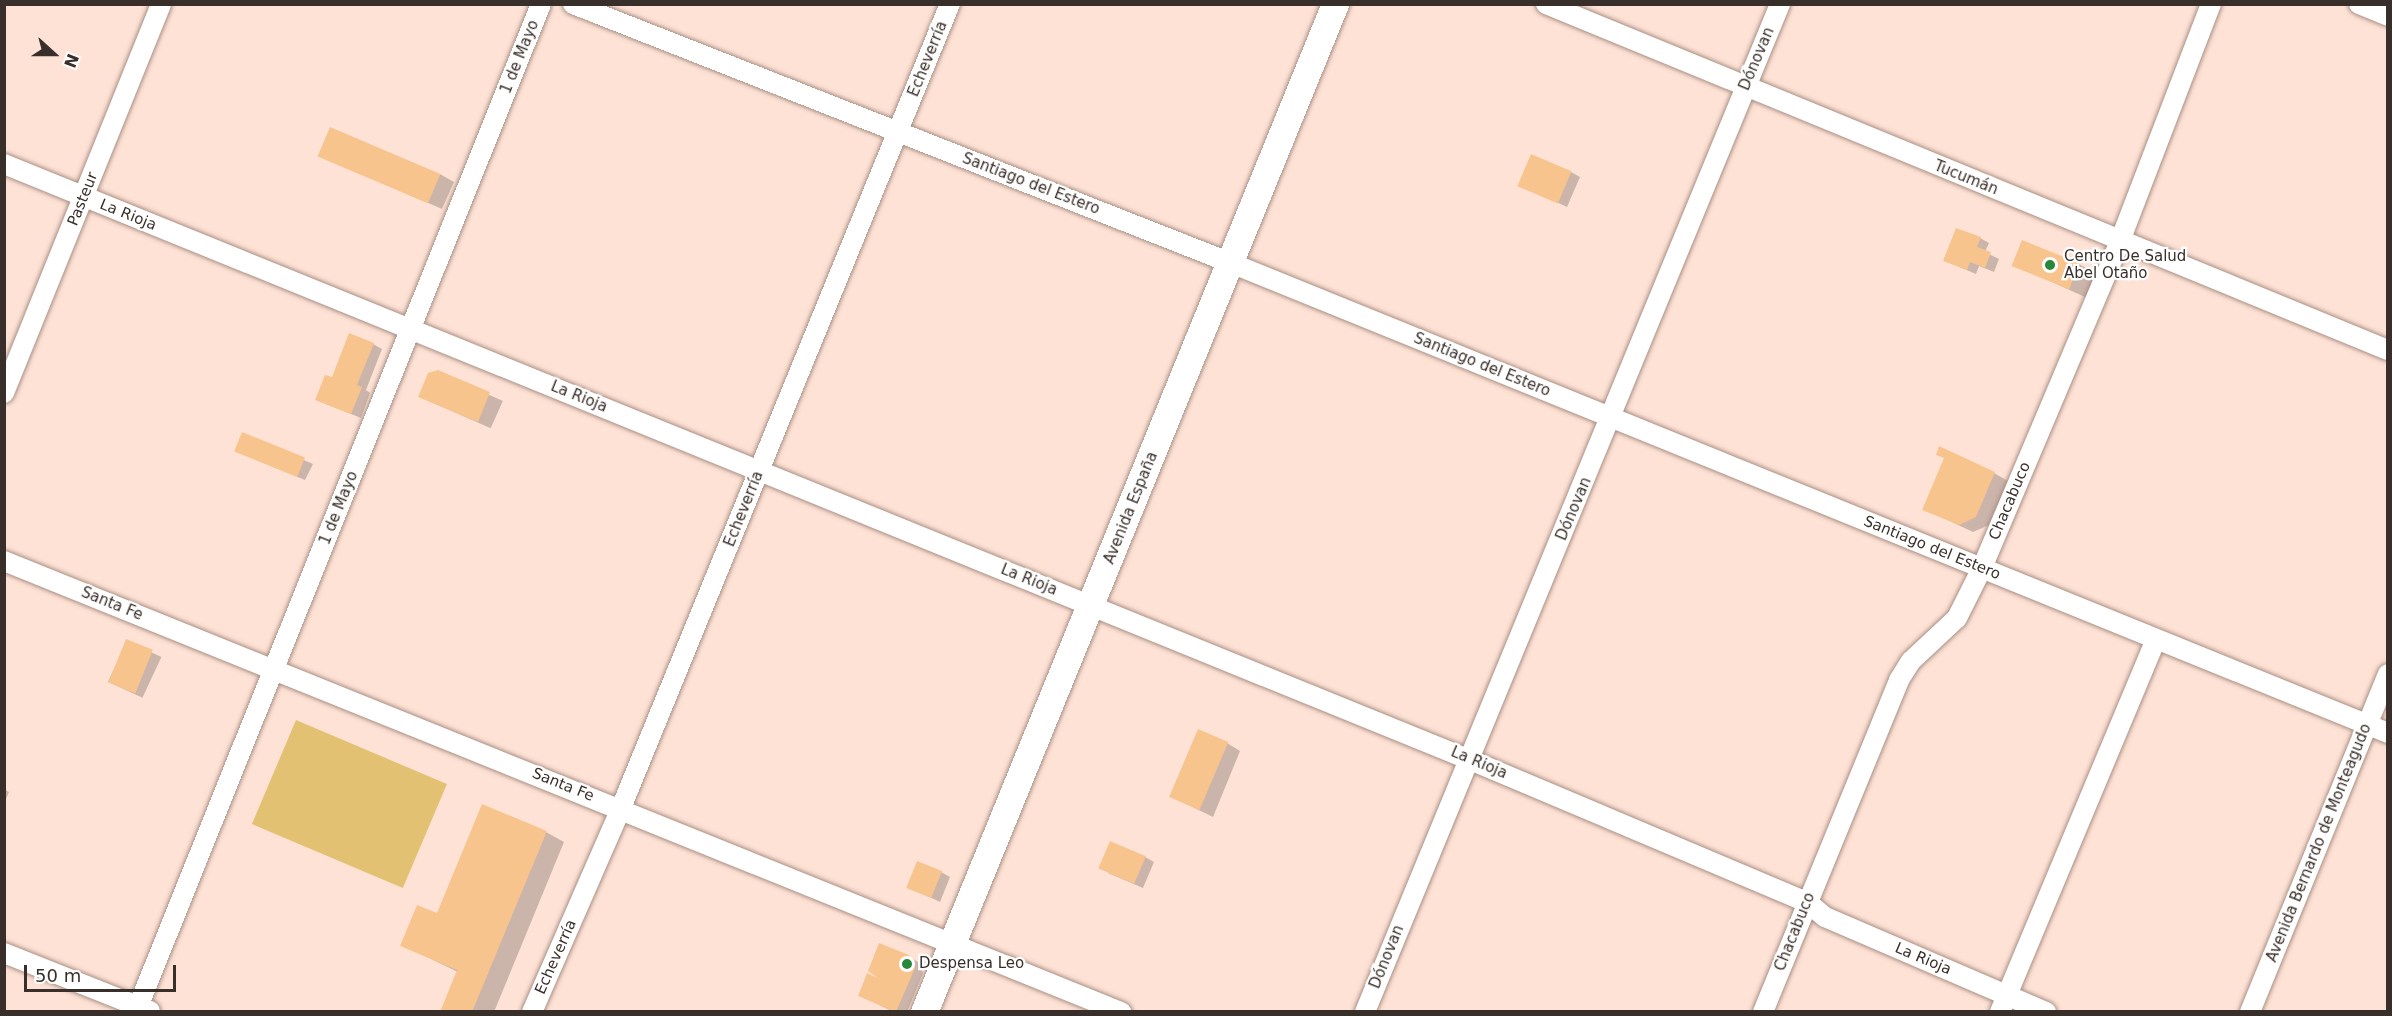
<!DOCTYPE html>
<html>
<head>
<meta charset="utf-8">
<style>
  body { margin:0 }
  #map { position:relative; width:2392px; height:1016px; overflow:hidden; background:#fee2d5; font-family:"DejaVu Sans",sans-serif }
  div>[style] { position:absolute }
  .green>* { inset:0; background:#e3c173; transform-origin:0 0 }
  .shadow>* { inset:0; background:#0003; transform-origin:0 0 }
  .building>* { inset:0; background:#f8c48e; transform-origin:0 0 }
  .roads { filter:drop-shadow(0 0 2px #a98f84) drop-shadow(0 0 2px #a98f84) }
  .street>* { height:20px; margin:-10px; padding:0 10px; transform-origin:10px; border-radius:10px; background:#fff }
  .secondary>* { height:27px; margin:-13.5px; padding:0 13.5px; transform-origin:13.5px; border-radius:13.5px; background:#fff }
  .dots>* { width:16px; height:16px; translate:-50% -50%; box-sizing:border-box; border:3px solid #fff; border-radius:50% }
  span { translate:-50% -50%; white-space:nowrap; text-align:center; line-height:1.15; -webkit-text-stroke:4.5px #fff; paint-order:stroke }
  .street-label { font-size:15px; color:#392f2a }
  .poi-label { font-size:15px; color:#392f2a }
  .left { translate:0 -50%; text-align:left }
  .frame { position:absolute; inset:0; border:6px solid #392f2a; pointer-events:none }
  .north { position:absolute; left:24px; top:24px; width:60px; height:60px; -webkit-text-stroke:4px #fff; paint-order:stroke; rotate:111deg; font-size:16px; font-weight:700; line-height:24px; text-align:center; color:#392f2a }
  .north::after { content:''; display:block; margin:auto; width:21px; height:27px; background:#392f2a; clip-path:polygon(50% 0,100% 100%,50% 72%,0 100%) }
  .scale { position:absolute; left:24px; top:965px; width:152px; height:27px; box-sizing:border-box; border:3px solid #392f2a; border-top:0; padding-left:8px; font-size:18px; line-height:21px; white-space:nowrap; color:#392f2a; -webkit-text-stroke:4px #fff; paint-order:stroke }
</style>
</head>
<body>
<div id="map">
  <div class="green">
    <i style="left:296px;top:720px;width:164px;height:113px;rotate:23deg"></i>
  </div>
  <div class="shadow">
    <i style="clip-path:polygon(319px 156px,440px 174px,454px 182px,442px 209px)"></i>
    <i style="clip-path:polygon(1571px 172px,1580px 177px,1567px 207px,1520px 185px)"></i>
    <i style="clip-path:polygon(1980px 238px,1989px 243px,1985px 252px,1999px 259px,1994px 272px,1979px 266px,1976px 274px,1945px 261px)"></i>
    <i style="clip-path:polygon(2079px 264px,2105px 279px,2096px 302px,2014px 265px)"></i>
    <i style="clip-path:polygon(373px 344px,382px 349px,366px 390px,370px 393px,361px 418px,326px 404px,333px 379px)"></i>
    <i style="left:438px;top:372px;width:71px;height:30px;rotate:24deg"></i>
    <i style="clip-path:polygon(243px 434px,313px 464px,305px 480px,245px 455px)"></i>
    <i style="clip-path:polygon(1994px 473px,2008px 481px,1989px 525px,1973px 532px,1924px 509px)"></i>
    <i style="left:127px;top:641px;width:38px;height:45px;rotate:25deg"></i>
    <i style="clip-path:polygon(1227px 743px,1240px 751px,1213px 817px,1172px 797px)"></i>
    <i style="clip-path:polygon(4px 789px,9px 792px,4px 804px)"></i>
    <i style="clip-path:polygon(546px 832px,564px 842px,494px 1012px,441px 1012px,458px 972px,402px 945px)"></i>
    <i style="clip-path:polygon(1145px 857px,1154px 862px,1143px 888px,1108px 873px)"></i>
    <i style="clip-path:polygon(941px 872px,950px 877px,940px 902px,908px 887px)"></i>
    <i style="clip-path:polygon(908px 956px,918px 962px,923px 973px,907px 1012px,894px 1012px,860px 996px,884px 982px)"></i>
  </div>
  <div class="building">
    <i style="left:330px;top:127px;width:120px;height:32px;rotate:23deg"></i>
    <i style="left:1531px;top:154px;width:44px;height:35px;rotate:23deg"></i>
    <i style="clip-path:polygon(1956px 228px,1981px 237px,1977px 247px,1991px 252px,1985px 268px,1970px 262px,1967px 270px,1943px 261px)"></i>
    <i style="left:2022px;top:240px;width:62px;height:28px;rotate:22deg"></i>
    <i style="clip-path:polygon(349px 333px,374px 343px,357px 385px,362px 387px,351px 414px,315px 400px,325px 375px,332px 377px)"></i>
    <i style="clip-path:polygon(438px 370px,490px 392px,478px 422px,418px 397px,428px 373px)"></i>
    <i style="left:242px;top:432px;width:68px;height:21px;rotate:22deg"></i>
    <i style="clip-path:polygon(1939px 446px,1995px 472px,1976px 517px,1959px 525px,1922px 510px,1944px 458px,1936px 455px)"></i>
    <i style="left:126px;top:639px;width:29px;height:47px;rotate:22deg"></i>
    <i style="left:1198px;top:729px;width:33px;height:74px;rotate:23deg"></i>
    <i style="clip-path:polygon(482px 804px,547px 831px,472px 1012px,440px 1012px,457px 970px,400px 946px,417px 905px,437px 913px)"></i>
    <i style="left:1110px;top:841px;width:39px;height:30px;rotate:23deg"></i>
    <i style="left:917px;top:861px;width:27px;height:29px;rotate:22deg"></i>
    <i style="clip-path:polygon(879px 943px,909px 955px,915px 968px,896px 1012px,858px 996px,867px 973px,878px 978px,868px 971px)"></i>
  </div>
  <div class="roads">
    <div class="street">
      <i style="left:573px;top:4px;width:707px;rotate:21.49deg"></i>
      <i style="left:1231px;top:263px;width:1249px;rotate:22.11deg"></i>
      <i style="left:1546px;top:4px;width:910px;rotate:22.34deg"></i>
      <i style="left:2359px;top:4px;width:31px;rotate:22deg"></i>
      <i style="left:4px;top:164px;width:1580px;rotate:22.12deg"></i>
      <i style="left:1468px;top:759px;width:368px;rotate:22.9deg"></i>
      <i style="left:1807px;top:902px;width:23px;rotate:40deg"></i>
      <i style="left:1825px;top:917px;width:241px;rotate:23.3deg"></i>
      <i style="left:4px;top:393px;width:419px;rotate:-68deg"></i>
      <i style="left:4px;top:561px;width:1205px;rotate:21.99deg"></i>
      <i style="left:4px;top:953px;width:157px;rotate:21.7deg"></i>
      <i style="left:136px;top:1012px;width:1086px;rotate:-68.11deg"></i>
      <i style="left:532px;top:1012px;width:223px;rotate:-66.4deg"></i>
      <i style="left:621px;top:808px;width:869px;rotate:-67.75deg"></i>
      <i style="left:1365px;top:1012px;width:1090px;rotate:-67.62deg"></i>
      <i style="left:1763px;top:1012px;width:359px;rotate:-67.7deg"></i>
      <i style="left:1899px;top:680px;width:22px;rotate:-58deg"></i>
      <i style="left:1911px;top:661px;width:63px;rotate:-43.1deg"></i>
      <i style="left:1957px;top:618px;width:56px;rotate:-63.4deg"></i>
      <i style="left:1982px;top:568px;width:355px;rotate:-67.1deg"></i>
      <i style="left:2120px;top:241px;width:254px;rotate:-69deg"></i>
      <i style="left:2000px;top:1012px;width:404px;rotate:-67.3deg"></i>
      <i style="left:2250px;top:1012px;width:365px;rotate:-67.8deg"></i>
    </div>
    <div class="secondary">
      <i style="left:924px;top:1012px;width:1089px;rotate:-67.82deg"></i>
    </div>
  </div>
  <div class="dots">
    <i style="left:2050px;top:265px;background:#27883a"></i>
    <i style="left:907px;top:964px;background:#27883a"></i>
  </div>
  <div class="street-label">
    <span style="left:520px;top:57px;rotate:-68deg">1 de Mayo</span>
    <span style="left:928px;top:59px;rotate:-68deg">Echeverría</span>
    <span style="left:1757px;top:59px;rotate:-67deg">Dónovan</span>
    <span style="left:1966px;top:178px;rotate:22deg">Tucumán</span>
    <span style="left:1031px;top:184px;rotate:21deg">Santiago del Estero</span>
    <span style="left:83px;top:199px;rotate:-68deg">Pasteur</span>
    <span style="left:128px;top:215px;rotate:22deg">La Rioja</span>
    <span style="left:1482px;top:365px;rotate:22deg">Santiago del Estero</span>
    <span style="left:579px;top:397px;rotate:22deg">La Rioja</span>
    <span style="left:2010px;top:501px;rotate:-67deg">Chacabuco</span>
    <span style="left:339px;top:508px;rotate:-68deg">1 de Mayo</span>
    <span style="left:1131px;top:508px;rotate:-68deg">Avenida España</span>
    <span style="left:744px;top:509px;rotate:-68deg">Echeverría</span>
    <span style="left:1574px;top:509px;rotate:-67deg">Dónovan</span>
    <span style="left:1932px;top:548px;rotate:22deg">Santiago del Estero</span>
    <span style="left:1029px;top:580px;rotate:22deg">La Rioja</span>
    <span style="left:112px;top:604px;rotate:22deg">Santa Fe</span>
    <span style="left:1479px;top:763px;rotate:23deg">La Rioja</span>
    <span style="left:563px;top:785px;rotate:22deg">Santa Fe</span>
    <span style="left:2319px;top:843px;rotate:-68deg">Avenida Bernardo de Monteagudo</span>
    <span style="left:1795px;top:932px;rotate:-68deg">Chacabuco</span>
    <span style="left:556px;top:957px;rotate:-66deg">Echeverría</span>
    <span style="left:1387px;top:957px;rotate:-68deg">Dónovan</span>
    <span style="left:1923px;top:959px;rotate:23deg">La Rioja</span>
  </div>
  <div class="poi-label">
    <span class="left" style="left:2064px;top:265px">Centro De Salud<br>Abel Otaño</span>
    <span class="left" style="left:919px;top:964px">Despensa Leo</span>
  </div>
  <div class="frame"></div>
  <div class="north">N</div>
  <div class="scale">50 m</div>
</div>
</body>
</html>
